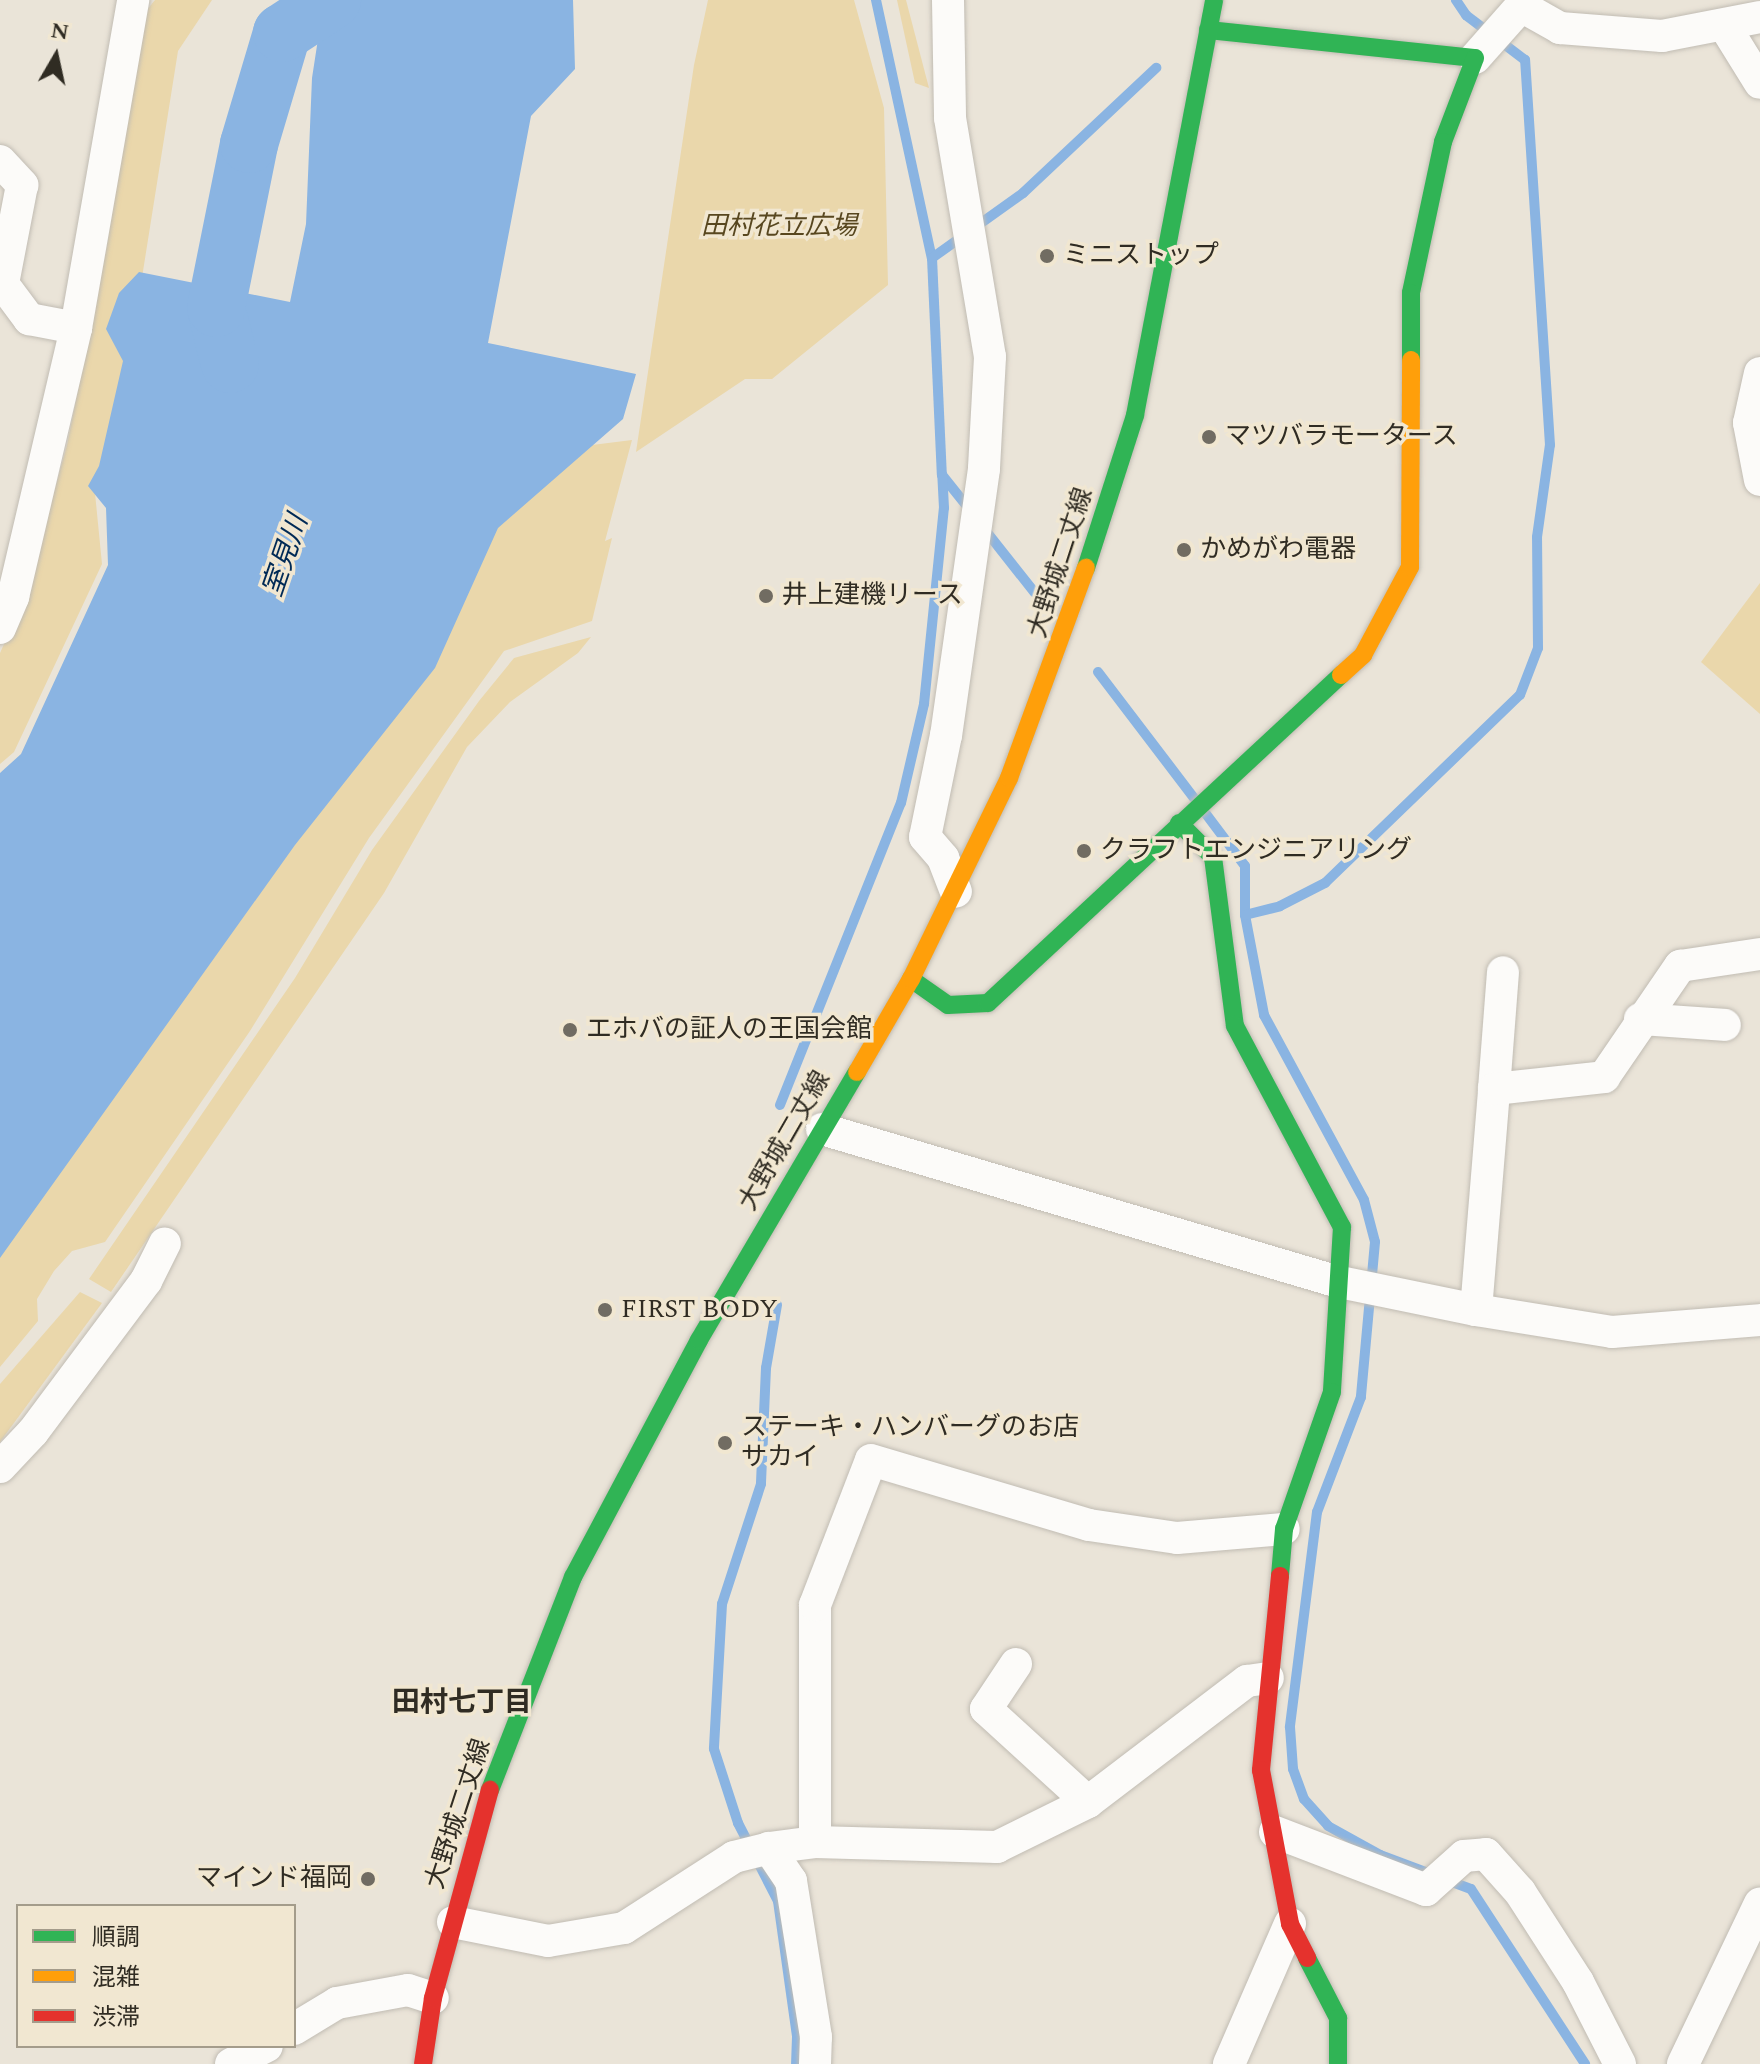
<!DOCTYPE html>
<html>
<head>
<meta charset="utf-8">
<style>
  body { margin:0 }
  #map { position:relative; width:1760px; height:2064px; overflow:hidden; background:#eae4d8; font-family:Spectral,"Noto Sans JP",serif }
  div>[style] { position:absolute }
  .green>* { inset:0; background:#ead7ab }
  .water>* { inset:0; background:#8ab4e2 }
  .stream>* { height:10px; margin:-5px; padding:0 5px; transform-origin:5px; border-radius:5px; background:#8ab4e2 }
  .river>* { height:58px; margin:-29px; padding:0 29px; transform-origin:29px; border-radius:29px; background:#8ab4e2 }
  .roads { filter:drop-shadow(0 0 2px #c1bcb3) drop-shadow(0 0 2px #c1bcb3) }
  .street>* { height:32px; margin:-16px; padding:0 16px; transform-origin:16px; border-radius:16px; background:#fcfbf9 }
  .fast>* { height:18px; margin:-9px; padding:0 9px; transform-origin:9px; border-radius:9px; background:#30b455 }
  .slow>* { height:18px; margin:-9px; padding:0 9px; transform-origin:9px; border-radius:9px; background:#ff9f0a }
  .jam>* { height:18px; margin:-9px; padding:0 9px; transform-origin:9px; border-radius:9px; background:#e5322d }
  .dots>* { width:22px; height:22px; translate:-50% -50%; box-sizing:border-box; border:4px solid #f1e7d1; border-radius:50% }
  span { translate:-50% -50%; white-space:nowrap; text-align:center; line-height:1.15; -webkit-text-stroke:7px #f1e7d1; paint-order:stroke }
  .park-label { font-size:26px; color:#58471f; font-style:italic }
  .poi-label { font-size:26px; color:#302c23 }
  .left { translate:0 -50%; text-align:left }
  .right { translate:-100% -50%; text-align:right }
  .street-label { font-size:26px; color:#302c23 }
  .water-label { font-size:28px; color:#002a56; font-style:italic }
  .neighbourhood-label { font-size:28px; color:#302c23; font-weight:700 }
  .legend { position:absolute; left:16px; top:1904px; width:280px; height:144px; box-sizing:border-box; background:#f1e7d1; border:2px solid #a49c8b; margin:0; padding:10px 14px; list-style:none; font-size:24px; color:#302c23 }
  .legend li { display:flex; align-items:center; gap:16px; height:40px }
  .legend b { width:40px; border:2px solid #a49c8b }
  .north { position:absolute; left:16px; top:16px; width:80px; height:80px; -webkit-text-stroke:6px #f1e7d1; paint-order:stroke; rotate:9deg; font-size:22px; font-weight:700; line-height:32px; text-align:center; color:#302c23 }
  .north::after { content:''; display:block; margin:auto; width:28px; height:36px; background:#302c23; clip-path:polygon(50% 0,100% 100%,50% 72%,0 100%) }
</style>
</head>
<body>
<div id="map">
  <div class="green">
    <i style="clip-path:polygon(155px 0,212px 0,178px 51px,130px 353px,95px 493px,102px 564px,14px 752px,0 764px,0 653px,25px 598px,67px 445px,107px 246px,143px 15px)"></i>
    <i style="clip-path:polygon(708px 0,854px 0,884px 108px,888px 285px,772px 379px,745px 379px,636px 452px,694px 65px)"></i>
    <i style="clip-path:polygon(897px 0,906px 0,929px 88px,915px 83px)"></i>
    <i style="clip-path:polygon(632px 440px,605px 541px,612px 538px,592px 621px,504px 651px,369px 838px,250px 1031px,105px 1242px,72px 1251px,54px 1271px,37px 1299px,38px 1321px,0 1367px,0 1230px,490px 516px,576px 447px)"></i>
    <i style="clip-path:polygon(1760px 583px,1760px 714px,1701px 662px)"></i>
    <i style="clip-path:polygon(591px 637px,578px 653px,510px 702px,467px 747px,384px 893px,111px 1292px,89px 1279px,295px 978px,372px 850px,479px 701px,514px 658px)"></i>
    <i style="clip-path:polygon(80px 1292px,102px 1303px,0 1442px,0 1384px)"></i>
  </div>
  <div class="water">
    <i style="clip-path:polygon(324px 0,573px 0,575px 69px,531px 116px,488px 343px,636px 374px,623px 419px,498px 528px,435px 668px,295px 845px,0 1258px,0 773px,21px 754px,108px 565px,106px 508px,88px 486px,99px 466px,123px 361px,106px 329px,119px 293px,139px 272px,290px 302px,306px 224px,312px 78px)"></i>
  </div>
  <div class="stream">
    <i style="left:876px;top:0;width:264px;rotate:77.8deg"></i>
    <i style="left:932px;top:258px;width:217px;rotate:87.4deg"></i>
    <i style="left:942px;top:475px;width:45px;rotate:51.3deg"></i>
    <i style="left:932px;top:258px;width:112px;rotate:-35.5deg"></i>
    <i style="left:1023px;top:193px;width:183px;rotate:-43.2deg"></i>
    <i style="left:982px;top:526px;width:85px;rotate:51.7deg"></i>
    <i style="left:1098px;top:672px;width:158px;rotate:52.7deg"></i>
    <i style="left:1206px;top:814px;width:65px;rotate:53.1deg"></i>
    <i style="left:1245px;top:866px;width:49px;rotate:90deg"></i>
    <i style="left:1245px;top:915px;width:102px;rotate:79.2deg"></i>
    <i style="left:1264px;top:1015px;width:210px;rotate:61.6deg"></i>
    <i style="left:1364px;top:1200px;width:43px;rotate:75.3deg"></i>
    <i style="left:1375px;top:1242px;width:156px;rotate:95.2deg"></i>
    <i style="left:1361px;top:1397px;width:123px;rotate:110.9deg"></i>
    <i style="left:1317px;top:1512px;width:217px;rotate:97.2deg"></i>
    <i style="left:1290px;top:1727px;width:42px;rotate:85.9deg"></i>
    <i style="left:1293px;top:1769px;width:32px;rotate:70deg"></i>
    <i style="left:1304px;top:1799px;width:36px;rotate:48deg"></i>
    <i style="left:1328px;top:1826px;width:60px;rotate:29.1deg"></i>
    <i style="left:1380px;top:1855px;width:97px;rotate:20.5deg"></i>
    <i style="left:1471px;top:1889px;width:209px;rotate:56.9deg"></i>
    <i style="left:1245px;top:915px;width:36px;rotate:-14deg"></i>
    <i style="left:1280px;top:906px;width:51px;rotate:-27.1deg"></i>
    <i style="left:1325px;top:883px;width:271px;rotate:-44deg"></i>
    <i style="left:1520px;top:695px;width:50px;rotate:-69deg"></i>
    <i style="left:1538px;top:648px;width:111px;rotate:-90.5deg"></i>
    <i style="left:1537px;top:537px;width:93px;rotate:-82deg"></i>
    <i style="left:1550px;top:445px;width:386px;rotate:-93.7deg"></i>
    <i style="left:1525px;top:60px;width:74px;rotate:-142.7deg"></i>
    <i style="left:1466px;top:15px;width:18px;rotate:-124deg"></i>
    <i style="left:780px;top:1105px;width:325px;rotate:-68.2deg"></i>
    <i style="left:901px;top:803px;width:102px;rotate:-76.9deg"></i>
    <i style="left:924px;top:704px;width:197px;rotate:-84.2deg"></i>
    <i style="left:944px;top:508px;width:33px;rotate:-93deg"></i>
    <i style="left:777px;top:1305px;width:64px;rotate:99.9deg"></i>
    <i style="left:766px;top:1368px;width:116px;rotate:92.5deg"></i>
    <i style="left:761px;top:1484px;width:126px;rotate:108deg"></i>
    <i style="left:722px;top:1604px;width:145px;rotate:93.2deg"></i>
    <i style="left:714px;top:1749px;width:78px;rotate:72deg"></i>
    <i style="left:738px;top:1823px;width:88px;rotate:62.9deg"></i>
    <i style="left:778px;top:1901px;width:137px;rotate:82deg"></i>
    <i style="left:797px;top:2037px;width:27px;rotate:92deg"></i>
  </div>
  <div class="river">
    <i style="left:230px;top:364px;width:58px;rotate:-104deg"></i>
    <i style="left:216px;top:308px;width:167px;rotate:-78.6deg"></i>
    <i style="left:249px;top:144px;width:116px;rotate:-73.4deg"></i>
    <i style="left:282px;top:33px;width:60px;rotate:-33.4deg"></i>
  </div>
  <div class="roads">
    <div class="street">
      <i style="left:948px;top:0;width:118px;rotate:89deg"></i>
      <i style="left:950px;top:118px;width:242px;rotate:80.5deg"></i>
      <i style="left:990px;top:357px;width:112px;rotate:93.1deg"></i>
      <i style="left:984px;top:469px;width:269px;rotate:98.1deg"></i>
      <i style="left:946px;top:735px;width:104px;rotate:101.6deg"></i>
      <i style="left:925px;top:837px;width:28px;rotate:49deg"></i>
      <i style="left:943px;top:858px;width:36px;rotate:69deg"></i>
      <i style="left:1522px;top:0;width:6px;rotate:99deg"></i>
      <i style="left:1521px;top:6px;width:45px;rotate:29.4deg"></i>
      <i style="left:1560px;top:28px;width:102px;rotate:4.5deg"></i>
      <i style="left:1662px;top:36px;width:100px;rotate:-11deg"></i>
      <i style="left:1724px;top:25px;width:68px;rotate:58.2deg"></i>
      <i style="left:1475px;top:58px;width:69px;rotate:-48.5deg"></i>
      <i style="left:0;top:161px;width:33px;rotate:47deg"></i>
      <i style="left:22px;top:185px;width:101px;rotate:100.9deg"></i>
      <i style="left:3px;top:284px;width:44px;rotate:53.4deg"></i>
      <i style="left:29px;top:319px;width:48px;rotate:10.8deg"></i>
      <i style="left:76px;top:328px;width:333px;rotate:-80.1deg"></i>
      <i style="left:1760px;top:373px;width:51px;rotate:102.4deg"></i>
      <i style="left:1749px;top:423px;width:58px;rotate:79.1deg"></i>
      <i style="left:0;top:628px;width:34px;rotate:-67deg"></i>
      <i style="left:13px;top:597px;width:276px;rotate:-76.8deg"></i>
      <i style="left:1640px;top:1019px;width:85px;rotate:4deg"></i>
      <i style="left:1494px;top:1089px;width:117px;rotate:-85.6deg"></i>
      <i style="left:822px;top:1129px;width:535px;rotate:16.5deg"></i>
      <i style="left:1335px;top:1281px;width:144px;rotate:11.6deg"></i>
      <i style="left:1476px;top:1310px;width:138px;rotate:9.2deg"></i>
      <i style="left:1612px;top:1332px;width:148px;rotate:-4.6deg"></i>
      <i style="left:1476px;top:1310px;width:222px;rotate:-85.3deg"></i>
      <i style="left:1494px;top:1089px;width:111px;rotate:-6.2deg"></i>
      <i style="left:1604px;top:1077px;width:135px;rotate:-55.6deg"></i>
      <i style="left:1680px;top:966px;width:81px;rotate:-8.5deg"></i>
      <i style="left:0;top:1467px;width:48px;rotate:-46.7deg"></i>
      <i style="left:33px;top:1432px;width:189px;rotate:-53.2deg"></i>
      <i style="left:146px;top:1281px;width:42px;rotate:-63.4deg"></i>
      <i style="left:1016px;top:1664px;width:54px;rotate:123.7deg"></i>
      <i style="left:986px;top:1709px;width:138px;rotate:42.4deg"></i>
      <i style="left:1275px;top:1832px;width:162px;rotate:21deg"></i>
      <i style="left:1426px;top:1890px;width:51px;rotate:-41.8deg"></i>
      <i style="left:1464px;top:1856px;width:22px;rotate:-5deg"></i>
      <i style="left:1486px;top:1854px;width:51px;rotate:48.2deg"></i>
      <i style="left:1520px;top:1892px;width:107px;rotate:57.2deg"></i>
      <i style="left:1578px;top:1982px;width:92px;rotate:62.9deg"></i>
      <i style="left:815px;top:1842px;width:237px;rotate:-90deg"></i>
      <i style="left:815px;top:1605px;width:155px;rotate:-68.9deg"></i>
      <i style="left:871px;top:1460px;width:227px;rotate:16.6deg"></i>
      <i style="left:1089px;top:1525px;width:89px;rotate:8.4deg"></i>
      <i style="left:1177px;top:1538px;width:107px;rotate:-4.8deg"></i>
      <i style="left:453px;top:1922px;width:97px;rotate:11.3deg"></i>
      <i style="left:548px;top:1941px;width:77px;rotate:-9.7deg"></i>
      <i style="left:624px;top:1928px;width:131px;rotate:-32.8deg"></i>
      <i style="left:734px;top:1857px;width:36px;rotate:-14deg"></i>
      <i style="left:294px;top:2029px;width:50px;rotate:-31.2deg"></i>
      <i style="left:337px;top:2003px;width:72px;rotate:-10.4deg"></i>
      <i style="left:408px;top:1990px;width:26px;rotate:18deg"></i>
      <i style="left:231px;top:2064px;width:40px;rotate:-26.6deg"></i>
      <i style="left:815px;top:2064px;width:27px;rotate:-88deg"></i>
      <i style="left:816px;top:2037px;width:158px;rotate:-99.1deg"></i>
      <i style="left:791px;top:1881px;width:40px;rotate:-124deg"></i>
      <i style="left:769px;top:1848px;width:46px;rotate:-7.4deg"></i>
      <i style="left:815px;top:1842px;width:182px;rotate:1.6deg"></i>
      <i style="left:997px;top:1847px;width:102px;rotate:-26.3deg"></i>
      <i style="left:1088px;top:1802px;width:200px;rotate:-37.3deg"></i>
      <i style="left:1247px;top:1681px;width:21px;rotate:-8deg"></i>
      <i style="left:1229px;top:2064px;width:153px;rotate:-66.5deg"></i>
      <i style="left:1683px;top:2064px;width:178px;rotate:-64.4deg"></i>
    </div>
    <div class="fast">
      <i style="left:1208px;top:30px;width:268px;rotate:6deg"></i>
      <i style="left:1475px;top:58px;width:90px;rotate:110.9deg"></i>
      <i style="left:1443px;top:142px;width:154px;rotate:102deg"></i>
      <i style="left:1411px;top:293px;width:67px;rotate:90deg"></i>
      <i style="left:1086px;top:568px;width:161px;rotate:-72.2deg"></i>
      <i style="left:1135px;top:415px;width:422px;rotate:-79.2deg"></i>
      <i style="left:1179px;top:823px;width:48px;rotate:45deg"></i>
      <i style="left:1213px;top:857px;width:170px;rotate:82.6deg"></i>
      <i style="left:1235px;top:1026px;width:228px;rotate:62deg"></i>
      <i style="left:1342px;top:1227px;width:165px;rotate:93.5deg"></i>
      <i style="left:1332px;top:1392px;width:145px;rotate:109.3deg"></i>
      <i style="left:1284px;top:1529px;width:47px;rotate:94.9deg"></i>
      <i style="left:911px;top:979px;width:45px;rotate:35.1deg"></i>
      <i style="left:948px;top:1005px;width:40px;rotate:-2.9deg"></i>
      <i style="left:988px;top:1003px;width:482px;rotate:-42.9deg"></i>
      <i style="left:490px;top:1790px;width:229px;rotate:-68.7deg"></i>
      <i style="left:573px;top:1577px;width:268px;rotate:-62deg"></i>
      <i style="left:699px;top:1340px;width:311px;rotate:-59.5deg"></i>
      <i style="left:1307px;top:1958px;width:68px;rotate:62.7deg"></i>
      <i style="left:1338px;top:2018px;width:46px;rotate:90deg"></i>
    </div>
    <div class="slow">
      <i style="left:1341px;top:675px;width:30px;rotate:-42deg"></i>
      <i style="left:1363px;top:655px;width:100px;rotate:-61.9deg"></i>
      <i style="left:1410px;top:567px;width:207px;rotate:-89.7deg"></i>
      <i style="left:857px;top:1072px;width:108px;rotate:-59.9deg"></i>
      <i style="left:911px;top:979px;width:224px;rotate:-64deg"></i>
      <i style="left:1009px;top:778px;width:224px;rotate:-69.9deg"></i>
    </div>
    <div class="jam">
      <i style="left:1280px;top:1576px;width:195px;rotate:95.6deg"></i>
      <i style="left:1261px;top:1770px;width:157px;rotate:79.3deg"></i>
      <i style="left:1290px;top:1924px;width:38px;rotate:63deg"></i>
      <i style="left:423px;top:2064px;width:67px;rotate:-81.4deg"></i>
      <i style="left:433px;top:1998px;width:216px;rotate:-74.7deg"></i>
    </div>
  </div>
  <div class="dots">
    <i style="left:1047px;top:256px;background:#716c62"></i>
    <i style="left:1209px;top:437px;background:#716c62"></i>
    <i style="left:1184px;top:550px;background:#716c62"></i>
    <i style="left:766px;top:596px;background:#716c62"></i>
    <i style="left:1084px;top:851px;background:#716c62"></i>
    <i style="left:570px;top:1030px;background:#716c62"></i>
    <i style="left:605px;top:1310px;background:#716c62"></i>
    <i style="left:725px;top:1443px;background:#716c62"></i>
    <i style="left:368px;top:1879px;background:#716c62"></i>
  </div>
  <div class="park-label">
    <span style="left:779px;top:227px">田村花立広場</span>
  </div>
  <div class="poi-label">
    <span class="left" style="left:1063px;top:256px">ミニストップ</span>
    <span class="left" style="left:1225px;top:437px">マツバラモータース</span>
    <span class="left" style="left:1200px;top:550px">かめがわ電器</span>
    <span class="left" style="left:782px;top:596px">井上建機リース</span>
    <span class="left" style="left:1100px;top:851px">クラフトエンジニアリング</span>
    <span class="left" style="left:586px;top:1030px">エホバの証人の王国会館</span>
    <span class="left" style="left:621px;top:1310px">FIRST BODY</span>
    <span class="left" style="left:741px;top:1443px">ステーキ・ハンバーグのお店<br>サカイ</span>
    <span class="right" style="left:352px;top:1879px">マインド福岡</span>
  </div>
  <div class="street-label">
    <span style="left:1061px;top:563px;rotate:-72deg">大野城二丈線</span>
    <span style="left:785px;top:1141px;rotate:-60deg">大野城二丈線</span>
    <span style="left:459px;top:1814px;rotate:-72deg">大野城二丈線</span>
  </div>
  <div class="water-label">
    <span style="left:286px;top:556px;rotate:-71deg">室見川</span>
  </div>
  <div class="neighbourhood-label">
    <span style="left:462px;top:1703px">田村七丁目</span>
  </div>
  <ul class="legend">
  <li><b style="height:10px;background:#30b455"></b>順調</li>
  <li><b style="height:10px;background:#ff9f0a"></b>混雑</li>
  <li><b style="height:10px;background:#e5322d"></b>渋滞</li>
  </ul>
  <div class="north">N</div>
</div>
</body>
</html>
